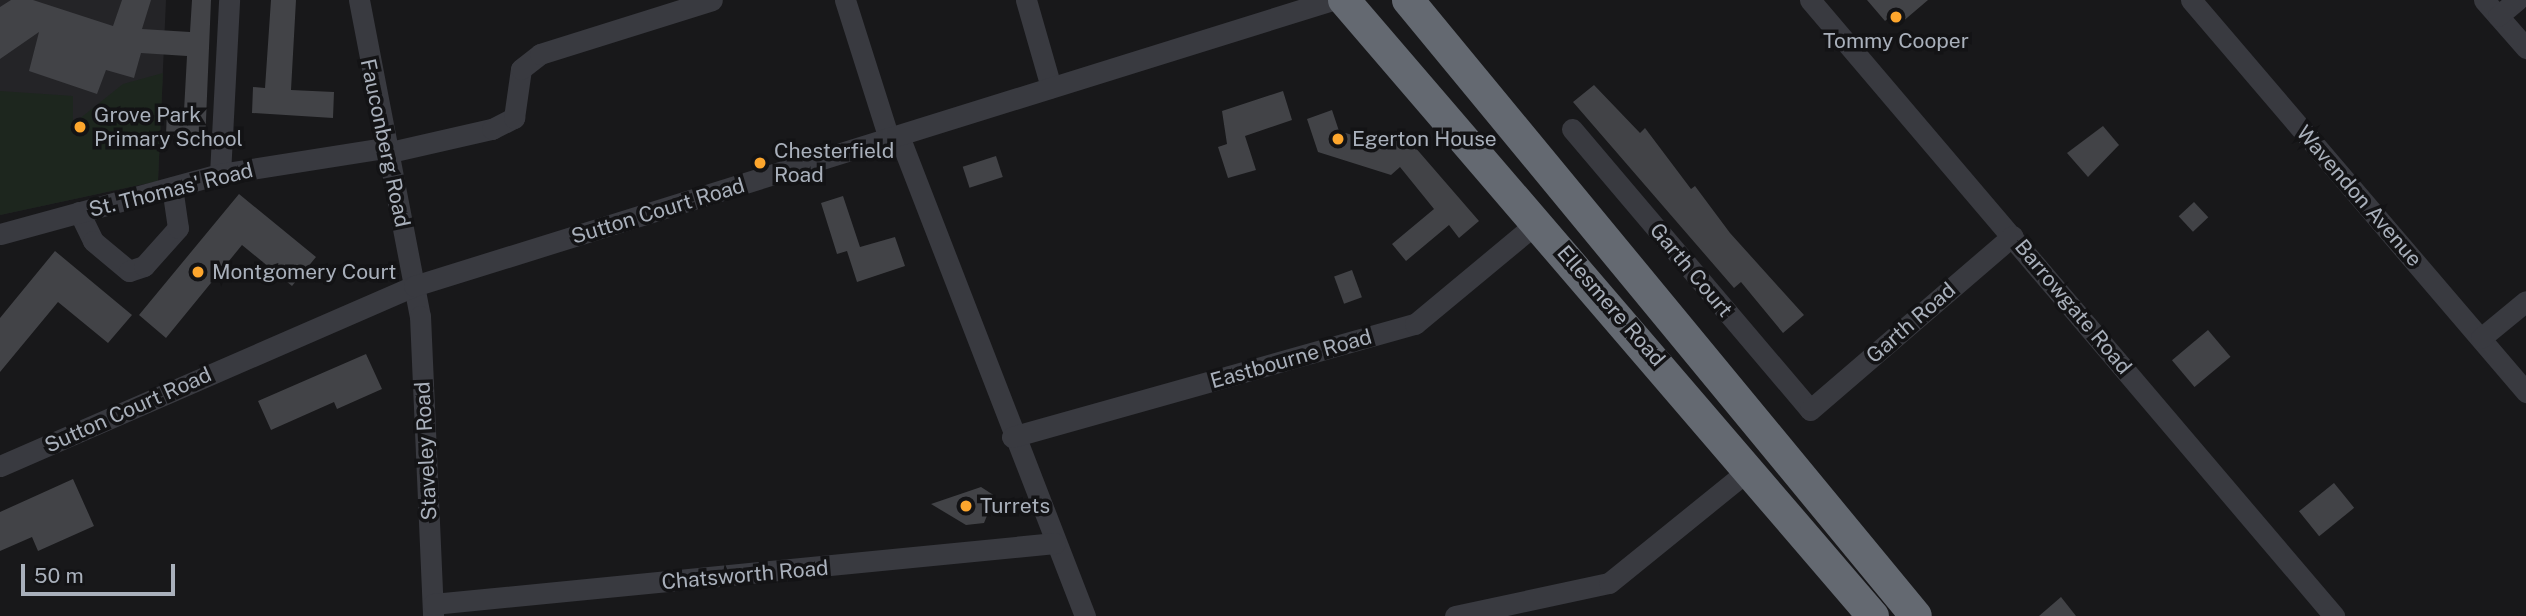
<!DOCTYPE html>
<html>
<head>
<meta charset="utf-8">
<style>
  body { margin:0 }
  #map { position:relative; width:2526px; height:616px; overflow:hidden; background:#18181a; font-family:"Public Sans",sans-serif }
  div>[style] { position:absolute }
  .built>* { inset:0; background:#242427 }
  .green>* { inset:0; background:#1d261e }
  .building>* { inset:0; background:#424347; transform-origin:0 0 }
  .minor>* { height:21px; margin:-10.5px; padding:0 10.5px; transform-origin:10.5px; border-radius:10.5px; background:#393a40 }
  .highway>* { height:32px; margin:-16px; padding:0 16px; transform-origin:16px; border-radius:16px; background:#646971 }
  .dots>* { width:19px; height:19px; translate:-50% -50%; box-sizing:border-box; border:4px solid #131315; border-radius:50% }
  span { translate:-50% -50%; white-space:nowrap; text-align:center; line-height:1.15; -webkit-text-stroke:7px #131315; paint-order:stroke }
  .poi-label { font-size:21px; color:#a9b0bb }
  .left { translate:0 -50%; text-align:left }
  .street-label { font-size:21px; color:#a9b0bb }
  .scale { position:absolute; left:21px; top:564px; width:154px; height:32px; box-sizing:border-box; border:4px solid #a9b0bb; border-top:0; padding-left:9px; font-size:21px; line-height:24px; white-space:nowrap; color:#a9b0bb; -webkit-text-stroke:5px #131315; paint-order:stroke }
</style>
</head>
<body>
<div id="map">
  <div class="built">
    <i style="clip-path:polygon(0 0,166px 0,158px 181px,0 215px)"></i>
  </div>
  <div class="green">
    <i style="clip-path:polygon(163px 73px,158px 181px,0 215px,0 91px,73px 96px,73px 124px,123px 84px)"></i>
  </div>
  <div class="building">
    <i style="clip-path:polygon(11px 0,33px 0,113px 26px,122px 0,151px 0,142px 29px,190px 32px,192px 0,211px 0,205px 144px,181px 143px,181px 136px,166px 135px,167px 110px,184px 111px,187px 56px,141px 53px,134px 78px,106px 70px,97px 94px,29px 71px,39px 32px,0 59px,0 7px)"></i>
    <i style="clip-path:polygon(271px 0,296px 0,291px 90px,334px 92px,333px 118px,252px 113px,253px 87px,265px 88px)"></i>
    <i style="clip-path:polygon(1867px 0,1928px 0,1901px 23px,1893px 14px,1885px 21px)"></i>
    <i style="clip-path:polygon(1594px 85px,1640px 133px,1645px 128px,1691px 189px,1695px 186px,1730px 233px,1804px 315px,1783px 333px,1741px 282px,1734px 288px,1573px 102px)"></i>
    <i style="clip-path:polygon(1283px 91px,1292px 120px,1245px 136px,1256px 170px,1228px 178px,1218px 147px,1227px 144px,1222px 111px)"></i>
    <i style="clip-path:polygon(1332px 110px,1339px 131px,1385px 145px,1401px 131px,1479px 221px,1459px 238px,1449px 225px,1406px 261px,1392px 244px,1434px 209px,1400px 167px,1391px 175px,1318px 152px,1307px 119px)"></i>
    <i style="clip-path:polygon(2103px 126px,2119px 145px,2088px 177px,2067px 153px)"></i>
    <i style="left:996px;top:156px;width:22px;height:35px;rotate:72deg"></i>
    <i style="clip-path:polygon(239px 194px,316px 257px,292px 286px,242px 245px,166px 338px,139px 315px)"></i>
    <i style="clip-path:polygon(843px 196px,860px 247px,895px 237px,905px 266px,857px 282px,847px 251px,837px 254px,821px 203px)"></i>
    <i style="left:2194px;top:202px;width:21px;height:21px;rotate:47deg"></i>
    <i style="clip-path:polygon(55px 251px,132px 315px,108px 343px,58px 302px,0 372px,0 318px)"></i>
    <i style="left:1352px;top:270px;width:29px;height:19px;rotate:70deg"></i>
    <i style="left:2208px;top:330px;width:35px;height:47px;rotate:50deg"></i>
    <i style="clip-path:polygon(366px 354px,382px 389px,337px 409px,334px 402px,271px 430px,258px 401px)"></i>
    <i style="clip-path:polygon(73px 479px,94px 526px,38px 551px,32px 537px,0 551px,0 512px)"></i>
    <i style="left:2334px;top:483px;width:32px;height:45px;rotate:51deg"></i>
    <i style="clip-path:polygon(981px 487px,995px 496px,984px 523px,966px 525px,931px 504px)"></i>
    <i style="clip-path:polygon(2061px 597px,2076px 616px,2039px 616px)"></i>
  </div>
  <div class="minor">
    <i style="left:359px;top:0;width:322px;rotate:79.1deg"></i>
    <i style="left:420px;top:316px;width:300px;rotate:87.5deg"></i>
    <i style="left:845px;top:0;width:146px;rotate:72.4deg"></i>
    <i style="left:1026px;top:0;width:91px;rotate:74deg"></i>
    <i style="left:1810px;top:0;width:809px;rotate:49.61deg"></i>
    <i style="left:2191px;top:0;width:516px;rotate:49.48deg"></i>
    <i style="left:2484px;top:0;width:64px;rotate:48.8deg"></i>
    <i style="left:2498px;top:16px;width:25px;rotate:-40deg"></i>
    <i style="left:1572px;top:129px;width:368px;rotate:49.7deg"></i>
    <i style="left:1810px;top:410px;width:267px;rotate:-40.7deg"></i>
    <i style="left:899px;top:136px;width:515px;rotate:68.82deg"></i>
    <i style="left:386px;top:153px;width:109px;rotate:-12.8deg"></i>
    <i style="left:492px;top:129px;width:25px;rotate:-27deg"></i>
    <i style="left:514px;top:118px;width:49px;rotate:-81.9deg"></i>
    <i style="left:521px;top:69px;width:24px;rotate:-38deg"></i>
    <i style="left:540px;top:54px;width:180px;rotate:-17.4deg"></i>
    <i style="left:220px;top:174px;width:174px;rotate:-87deg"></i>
    <i style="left:79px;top:212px;width:32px;rotate:64deg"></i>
    <i style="left:93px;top:241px;width:47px;rotate:39.8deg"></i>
    <i style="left:129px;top:271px;width:16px;rotate:-18deg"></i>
    <i style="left:144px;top:266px;width:51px;rotate:-48.2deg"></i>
    <i style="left:178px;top:228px;width:41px;rotate:-98.3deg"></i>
    <i style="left:0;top:234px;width:228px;rotate:-15.3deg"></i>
    <i style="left:220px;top:174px;width:167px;rotate:-9deg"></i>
    <i style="left:2481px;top:338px;width:58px;rotate:-39.4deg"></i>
    <i style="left:1012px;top:437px;width:419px;rotate:-15.7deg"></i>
    <i style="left:1415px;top:324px;width:160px;rotate:-39.7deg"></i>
    <i style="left:0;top:466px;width:451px;rotate:-23.5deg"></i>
    <i style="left:414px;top:286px;width:962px;rotate:-17.3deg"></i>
    <i style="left:433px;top:604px;width:625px;rotate:-5.6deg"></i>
    <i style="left:1455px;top:616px;width:157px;rotate:-12.1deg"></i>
    <i style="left:1609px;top:583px;width:181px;rotate:-39deg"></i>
  </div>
  <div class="highway">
    <i style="left:1344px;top:0;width:812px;rotate:49.35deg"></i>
    <i style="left:1408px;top:0;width:798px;rotate:50.49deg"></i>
  </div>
  <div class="dots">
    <i style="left:1896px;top:17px;background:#fda62d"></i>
    <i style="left:80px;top:127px;background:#fda62d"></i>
    <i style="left:1338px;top:139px;background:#fda62d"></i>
    <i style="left:760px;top:163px;background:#fda62d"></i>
    <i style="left:198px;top:272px;background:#fda62d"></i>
    <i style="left:966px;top:506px;background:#fda62d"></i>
  </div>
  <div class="poi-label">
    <span style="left:1896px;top:41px">Tommy Cooper</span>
    <span class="left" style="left:94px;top:127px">Grove Park<br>Primary School</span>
    <span class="left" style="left:1352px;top:139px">Egerton House</span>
    <span class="left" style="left:774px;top:163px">Chesterfield<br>Road</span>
    <span class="left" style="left:212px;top:272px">Montgomery Court</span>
    <span class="left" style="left:980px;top:506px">Turrets</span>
  </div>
  <div class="street-label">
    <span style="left:385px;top:143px;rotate:78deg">Fauconberg Road</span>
    <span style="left:171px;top:190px;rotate:-14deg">St. Thomas' Road</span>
    <span style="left:2359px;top:196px;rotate:49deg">Wavendon Avenue</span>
    <span style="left:658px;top:211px;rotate:-17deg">Sutton Court Road</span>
    <span style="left:1691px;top:270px;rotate:50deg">Garth Court</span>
    <span style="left:1611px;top:306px;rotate:49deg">Ellesmere Road</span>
    <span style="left:2073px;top:307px;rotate:50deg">Barrowgate Road</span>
    <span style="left:1911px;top:323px;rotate:-41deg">Garth Road</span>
    <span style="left:1291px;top:359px;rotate:-16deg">Eastbourne Road</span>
    <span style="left:128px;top:410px;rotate:-24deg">Sutton Court Road</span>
    <span style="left:426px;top:451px;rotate:-93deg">Staveley Road</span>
    <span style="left:745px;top:575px;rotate:-5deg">Chatsworth Road</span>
  </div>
  <div class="scale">50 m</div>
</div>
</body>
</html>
